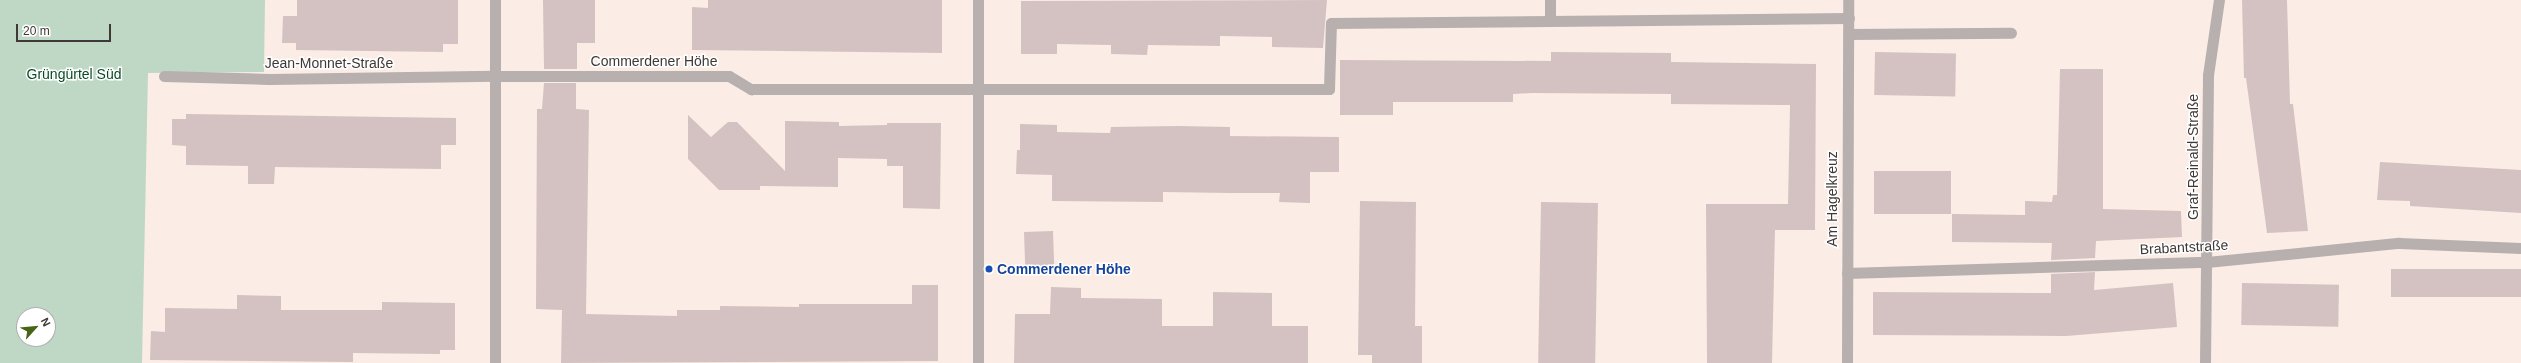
<!DOCTYPE html>
<html>
<head>
<meta charset="utf-8">
<style>
  body { margin:0 }
  #map { position:relative; width:2521px; height:363px; overflow:hidden; background:#fbece5; font-family:Helvetica,sans-serif }
  div>[style] { position:absolute }
  .green>* { inset:0; background:#bfd8c6 }
  .building>* { inset:0; background:#d3c2c1; transform-origin:0 0 }
  .service>* { height:11px; margin:-5.5px; padding:0 5.5px; transform-origin:5.5px; border-radius:5.5px; background:#b7b0af }
  .minor>* { height:11px; margin:-5.5px; padding:0 5.5px; transform-origin:5.5px; border-radius:5.5px; background:#b7b0af }
  .dots>* { width:11px; height:11px; translate:-50% -50%; box-sizing:border-box; border:2px solid #fff; border-radius:50% }
  span { translate:-50% -50%; white-space:nowrap; text-align:center; line-height:1.15; -webkit-text-stroke:3px #fff; paint-order:stroke }
  .street-label { font-size:14px; color:#3e3836 }
  .park-label { font-size:14px; color:#094928 }
  .transit-label { font-size:14px; color:#164399; font-weight:700 }
  .left { translate:0 -50%; text-align:left }
  .north { position:absolute; left:16px; top:307px; width:40px; height:40px; box-sizing:border-box; background:#fff; border:1px solid #b2afaf; border-radius:50%; rotate:63deg; font-size:11px; font-weight:700; line-height:16px; text-align:center; color:#3e3836 }
  .north::after { content:''; display:block; margin:auto; width:14px; height:18px; background:#486517; clip-path:polygon(50% 0,100% 100%,50% 72%,0 100%) }
  .scale { position:absolute; left:16px; top:24px; width:95px; height:18px; box-sizing:border-box; border:2px solid #3e3836; border-top:0; padding-left:5px; font-size:12px; line-height:14px; white-space:nowrap; color:#3e3836; -webkit-text-stroke:3px #fff; paint-order:stroke }
</style>
</head>
<body>
<div id="map">
  <div class="green">
    <i style="clip-path:polygon(evenodd,0 0,265px 0,264px 72px,148px 73px,142px 363px,0 363px,0 0,24px 315px,48px 315px,48px 339px,24px 339px,24px 315px)"></i>
  </div>
  <div class="building">
    <i style="clip-path:polygon(297px 0,458px 0,458px 44px,443px 44px,443px 52px,296px 50px,296px 43px,282px 43px,283px 16px,297px 16px)"></i>
    <i style="clip-path:polygon(543px 0,595px 0,595px 43px,577px 43px,577px 69px,544px 69px)"></i>
    <i style="clip-path:polygon(708px 0,942px 0,942px 53px,692px 50px,692px 7px,708px 8px)"></i>
    <i style="clip-path:polygon(1327px 0,1323px 48px,1272px 47px,1272px 37px,1220px 36px,1220px 46px,1148px 45px,1147px 55px,1111px 54px,1111px 45px,1057px 44px,1057px 54px,1021px 54px,1021px 1px)"></i>
    <i style="clip-path:polygon(2242px 0,2287px 0,2290px 104px,2293px 104px,2308px 231px,2267px 233px,2246px 78px,2244px 78px)"></i>
    <i style="clip-path:polygon(1551px 52px,1671px 53px,1671px 62px,1816px 64px,1815px 230px,1775px 230px,1772px 363px,1707px 363px,1706px 204px,1788px 204px,1790px 105px,1671px 104px,1671px 94px,1532px 93px,1513px 94px,1513px 102px,1393px 102px,1393px 115px,1340px 115px,1340px 60px,1551px 61px)"></i>
    <i style="left:1875px;top:52px;width:81px;height:43px;rotate:1deg"></i>
    <i style="clip-path:polygon(2060px 69px,2103px 69px,2103px 209px,2181px 211px,2182px 237px,2096px 241px,2095px 258px,2051px 260px,2052px 243px,1952px 242px,1952px 214px,2025px 215px,2025px 201px,2052px 202px,2053px 195px,2057px 195px)"></i>
    <i style="clip-path:polygon(544px 83px,576px 83px,576px 109px,589px 110px,586px 314px,677px 316px,677px 310px,720px 310px,720px 306px,799px 307px,799px 304px,912px 304px,912px 285px,938px 285px,938px 361px,561px 363px,562px 310px,536px 309px,537px 109px,542px 109px)"></i>
    <i style="clip-path:polygon(186px 114px,456px 118px,456px 145px,441px 145px,441px 169px,275px 167px,274px 184px,248px 184px,248px 166px,186px 165px,186px 146px,172px 145px,172px 119px,186px 119px)"></i>
    <i style="clip-path:polygon(688px 115px,711px 137px,728px 122px,737px 122px,785px 171px,785px 121px,839px 122px,839px 126px,887px 125px,887px 123px,941px 123px,940px 209px,903px 208px,903px 166px,887px 166px,887px 159px,838px 158px,838px 187px,760px 186px,760px 190px,719px 190px,688px 159px)"></i>
    <i style="clip-path:polygon(1020px 124px,1057px 125px,1057px 132px,1110px 133px,1111px 127px,1178px 126px,1230px 127px,1230px 136px,1339px 137px,1339px 172px,1310px 172px,1310px 203px,1279px 202px,1280px 193px,1230px 193px,1163px 192px,1163px 202px,1052px 201px,1052px 175px,1016px 174px,1017px 150px,1020px 150px)"></i>
    <i style="clip-path:polygon(2380px 162px,2521px 170px,2521px 213px,2410px 206px,2410px 201px,2377px 200px)"></i>
    <i style="left:1874px;top:171px;width:77px;height:43px"></i>
    <i style="clip-path:polygon(1360px 201px,1416px 202px,1415px 326px,1422px 326px,1422px 363px,1372px 363px,1372px 355px,1358px 355px)"></i>
    <i style="left:1541px;top:202px;width:57px;height:161px;rotate:1deg"></i>
    <i style="left:1053px;top:231px;width:34px;height:29px;rotate:88deg"></i>
    <i style="left:2521px;top:269px;width:28px;height:130px;rotate:90deg"></i>
    <i style="clip-path:polygon(2095px 272px,2094px 290px,2173px 283px,2177px 327px,2066px 336px,1873px 335px,1873px 292px,2051px 293px,2051px 274px)"></i>
    <i style="left:2242px;top:283px;width:97px;height:42px;rotate:1deg"></i>
    <i style="clip-path:polygon(1051px 287px,1081px 288px,1081px 298px,1162px 299px,1162px 326px,1213px 326px,1213px 292px,1272px 293px,1272px 326px,1308px 326px,1308px 363px,1014px 363px,1015px 314px,1050px 314px)"></i>
    <i style="clip-path:polygon(237px 295px,281px 296px,281px 310px,382px 310px,382px 302px,455px 303px,455px 350px,440px 350px,440px 354px,353px 353px,353px 362px,150px 360px,151px 331px,165px 332px,165px 308px,237px 309px)"></i>
  </div>
  <div class="service">
    <i style="left:1550px;top:21px;width:21px;rotate:-90deg"></i>
    <i style="left:495px;top:76px;width:234px"></i>
    <i style="left:729px;top:76px;width:26px;rotate:31deg"></i>
    <i style="left:1329px;top:89px;width:66px;rotate:-88.3deg"></i>
    <i style="left:1331px;top:23px;width:518px;rotate:-0.55deg"></i>
    <i style="left:2207px;top:262px;width:193px;rotate:-5.7deg"></i>
    <i style="left:2399px;top:243px;width:122px;rotate:2.3deg"></i>
  </div>
  <div class="minor">
    <i style="left:978px;top:0;width:363px;rotate:90deg"></i>
    <i style="left:1849px;top:34px;width:162px;rotate:-0.4deg"></i>
    <i style="left:164px;top:76px;width:105px;rotate:1.6deg"></i>
    <i style="left:269px;top:79px;width:226px;rotate:-0.8deg"></i>
    <i style="left:751px;top:89px;width:578px"></i>
    <i style="left:1847px;top:273px;width:360px;rotate:-1.8deg"></i>
    <i style="left:495px;top:363px;width:363px;rotate:-90deg"></i>
    <i style="left:1847px;top:363px;width:363px;rotate:-89.8deg"></i>
    <i style="left:2205px;top:363px;width:288px;rotate:-89.4deg"></i>
    <i style="left:2208px;top:75px;width:76px;rotate:-81.7deg"></i>
  </div>
  <div class="dots">
    <i style="left:989px;top:269px;background:#1a4fb4"></i>
  </div>
  <div class="street-label">
    <span style="left:654px;top:61px">Commerdener Höhe</span>
    <span style="left:329px;top:63px">Jean-Monnet-Straße</span>
    <span style="left:2193px;top:157px;rotate:-90deg">Graf-Reinald-Straße</span>
    <span style="left:1832px;top:199px;rotate:-90deg">Am Hagelkreuz</span>
    <span style="left:2184px;top:247px;rotate:-3deg">Brabantstraße</span>
  </div>
  <div class="park-label">
    <span style="left:74px;top:74px">Grüngürtel Süd</span>
  </div>
  <div class="transit-label">
    <span class="left" style="left:997px;top:269px">Commerdener Höhe</span>
  </div>
  <div class="north">N</div>
  <div class="scale">20 m</div>
</div>
</body>
</html>
